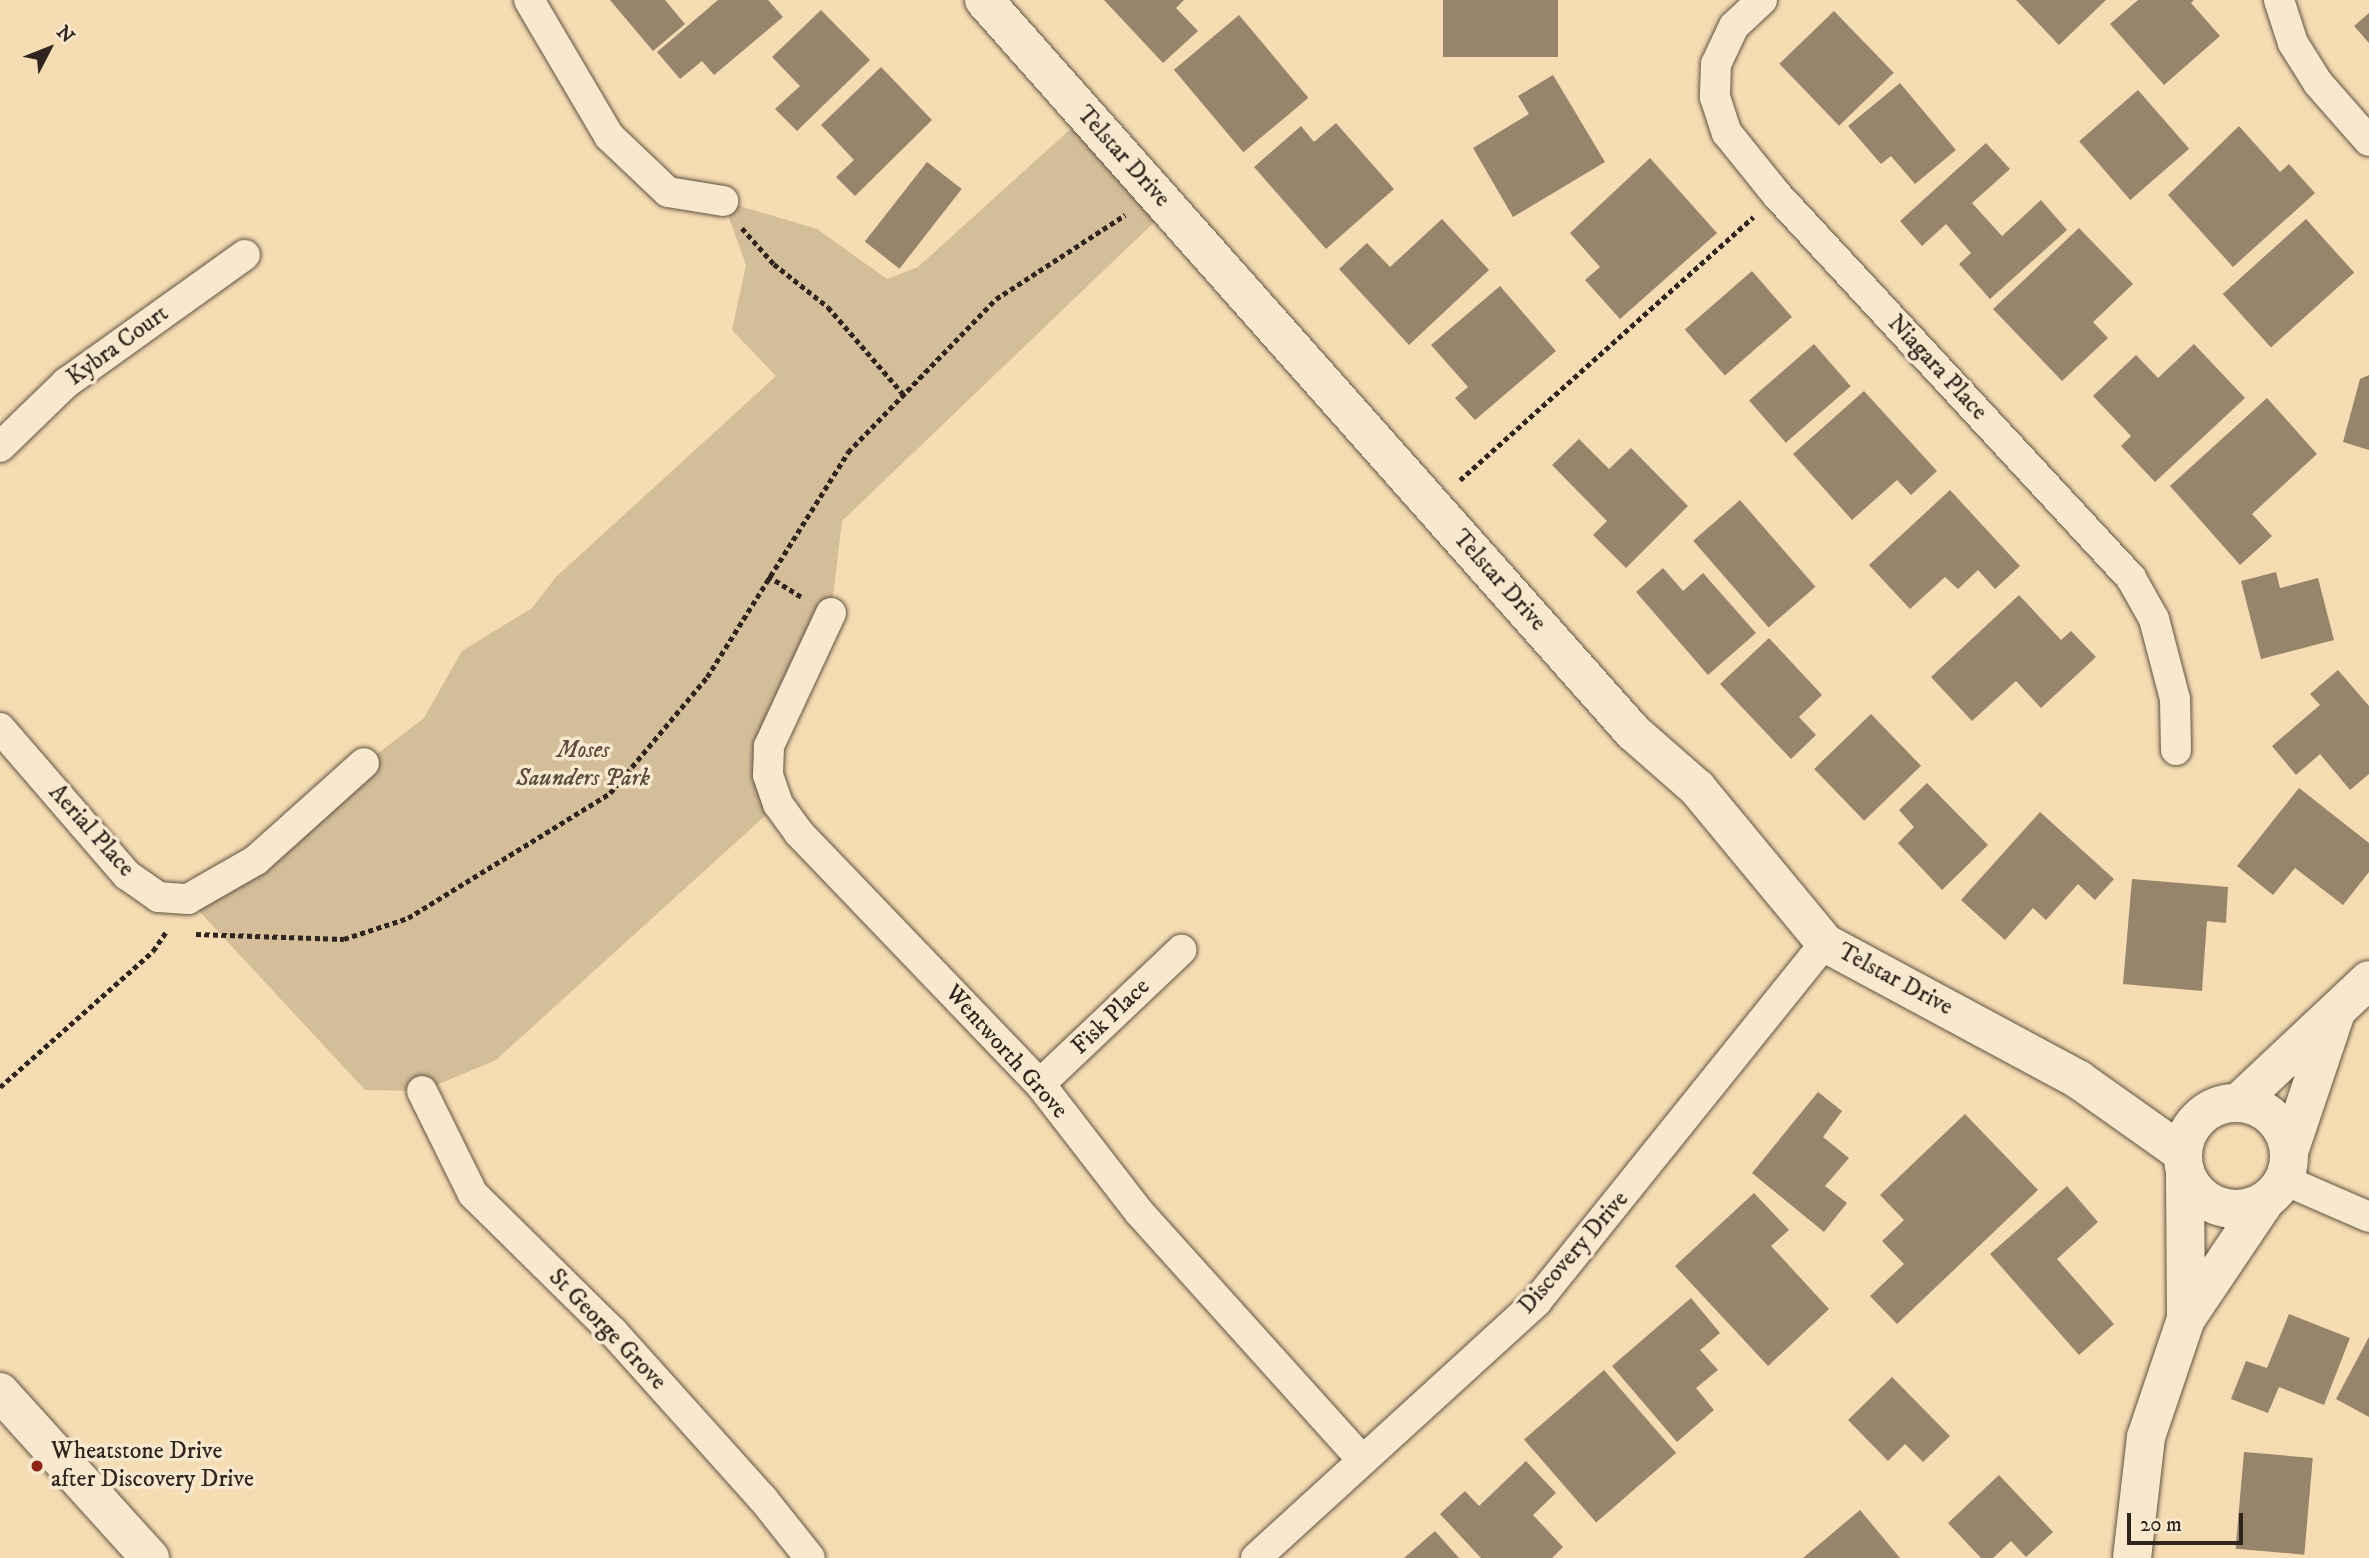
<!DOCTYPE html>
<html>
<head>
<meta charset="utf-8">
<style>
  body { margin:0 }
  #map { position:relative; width:2369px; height:1558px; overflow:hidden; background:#f5dcb2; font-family:"IM FELL DW Pica",serif }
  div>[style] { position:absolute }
  .green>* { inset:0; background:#d4bd99 }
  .building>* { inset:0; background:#96846b; transform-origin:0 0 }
  .path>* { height:4.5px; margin-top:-2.25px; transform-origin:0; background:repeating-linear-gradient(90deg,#30251e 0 5px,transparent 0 8.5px) }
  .roads { filter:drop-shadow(0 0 2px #615343) drop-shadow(0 0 2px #615343) }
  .minor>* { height:30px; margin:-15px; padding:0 15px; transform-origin:15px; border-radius:15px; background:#f8e8cd }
  .tertiary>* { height:38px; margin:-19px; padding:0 19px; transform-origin:19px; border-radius:19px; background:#f8e8cd }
  .tertiary>.ring { margin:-19px; padding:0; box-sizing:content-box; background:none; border:38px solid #f8e8cd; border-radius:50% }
  .dots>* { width:19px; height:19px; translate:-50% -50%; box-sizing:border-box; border:4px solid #f8e8cd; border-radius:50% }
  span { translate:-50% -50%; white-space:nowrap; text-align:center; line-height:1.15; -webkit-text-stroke:7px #f8e8cd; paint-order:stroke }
  .street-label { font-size:24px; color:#30251e }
  .park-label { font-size:24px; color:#594b3d; font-style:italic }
  .poi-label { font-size:24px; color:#30251e }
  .left { translate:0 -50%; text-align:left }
  .north { position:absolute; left:14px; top:14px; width:70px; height:70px; -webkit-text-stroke:5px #f8e8cd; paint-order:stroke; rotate:48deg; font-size:19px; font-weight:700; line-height:28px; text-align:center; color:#30251e }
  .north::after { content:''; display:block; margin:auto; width:24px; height:32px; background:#30251e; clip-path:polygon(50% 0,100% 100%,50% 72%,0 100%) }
  .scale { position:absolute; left:2127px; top:1513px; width:116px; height:32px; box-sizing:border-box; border:4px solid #30251e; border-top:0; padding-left:9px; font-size:21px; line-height:24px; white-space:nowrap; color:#30251e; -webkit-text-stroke:5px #f8e8cd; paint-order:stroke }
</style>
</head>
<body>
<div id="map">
  <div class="green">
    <i style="clip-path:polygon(1086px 115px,1169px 208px,842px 521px,831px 613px,769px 746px,778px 804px,496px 1060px,422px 1091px,365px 1090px,188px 899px,424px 718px,462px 651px,532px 608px,556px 577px,776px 376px,732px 330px,746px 265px,723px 201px,817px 229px,887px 279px,918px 267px)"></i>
  </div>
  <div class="building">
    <i style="clip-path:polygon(610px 0,665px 0,685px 24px,653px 51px)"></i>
    <i style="clip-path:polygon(718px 0,768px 0,783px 17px,714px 75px,702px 61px,680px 79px,657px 52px)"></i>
    <i style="clip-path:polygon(1104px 0,1184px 0,1176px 8px,1198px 31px,1163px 63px)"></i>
    <i style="left:1443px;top:0;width:115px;height:57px"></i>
    <i style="clip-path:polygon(2016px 0,2106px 0,2059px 45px)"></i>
    <i style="clip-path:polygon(2138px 0,2194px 0,2191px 3px,2220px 36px,2164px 85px,2110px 24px)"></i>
    <i style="clip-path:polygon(821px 10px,870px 60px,797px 131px,775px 109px,800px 86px,772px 57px)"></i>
    <i style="left:1834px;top:11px;width:86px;height:76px;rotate:46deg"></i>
    <i style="clip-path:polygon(2369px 13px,2369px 43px,2354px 26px)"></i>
    <i style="left:1239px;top:15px;width:108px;height:85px;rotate:50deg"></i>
    <i style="clip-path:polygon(881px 67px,932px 120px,855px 196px,836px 177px,854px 160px,821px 125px)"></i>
    <i style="clip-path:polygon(1553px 75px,1605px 162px,1513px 217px,1473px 148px,1529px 114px,1518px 96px)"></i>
    <i style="clip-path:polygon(1900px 83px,1956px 150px,1915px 184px,1891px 156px,1881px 164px,1848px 126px)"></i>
    <i style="left:2138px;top:90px;width:78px;height:78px;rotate:49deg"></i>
    <i style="clip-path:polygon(1336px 123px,1394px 189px,1326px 249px,1254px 167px,1301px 126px,1314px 142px)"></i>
    <i style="clip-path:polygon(2239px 126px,2280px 172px,2289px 164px,2315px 193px,2233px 267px,2168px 195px)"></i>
    <i style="clip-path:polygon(1986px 143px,2010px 169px,1972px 203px,2002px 236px,2041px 200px,2067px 230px,1990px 299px,1959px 264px,1971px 253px,1946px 224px,1922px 246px,1900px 221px)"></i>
    <i style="clip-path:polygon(1650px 158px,1717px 233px,1620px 319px,1585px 280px,1600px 267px,1570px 233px)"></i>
    <i style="left:927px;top:162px;width:44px;height:101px;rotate:38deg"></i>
    <i style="clip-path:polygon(1442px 219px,1489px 270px,1409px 345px,1339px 269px,1367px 243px,1390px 267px)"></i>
    <i style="left:2306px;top:219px;width:72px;height:112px;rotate:48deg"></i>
    <i style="clip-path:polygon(2079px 228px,2133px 284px,2093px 322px,2108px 338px,2062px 381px,1993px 309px)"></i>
    <i style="left:1752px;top:271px;width:61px;height:89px;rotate:49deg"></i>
    <i style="clip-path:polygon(1500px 286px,1556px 351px,1475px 420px,1455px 398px,1468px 387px,1431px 345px)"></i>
    <i style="left:1814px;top:344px;width:56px;height:86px;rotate:49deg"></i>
    <i style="clip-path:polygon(2194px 344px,2245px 398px,2155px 482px,2121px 446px,2131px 436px,2093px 396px,2136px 355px,2158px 378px)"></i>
    <i style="clip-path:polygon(2369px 375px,2369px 450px,2343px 442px,2360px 379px)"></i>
    <i style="clip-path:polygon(1864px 391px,1937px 471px,1911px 495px,1897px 480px,1852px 520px,1793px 454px)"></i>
    <i style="clip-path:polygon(2267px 398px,2317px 454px,2252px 514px,2272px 536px,2240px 565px,2170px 486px)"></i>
    <i style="clip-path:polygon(1579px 439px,1609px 469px,1631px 448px,1688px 506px,1626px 568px,1593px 535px,1607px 521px,1552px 465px)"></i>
    <i style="clip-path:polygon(1950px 490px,2020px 566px,1995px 589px,1978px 570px,1958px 589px,1945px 577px,1910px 609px,1869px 565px)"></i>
    <i style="left:1740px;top:500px;width:115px;height:62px;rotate:49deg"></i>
    <i style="clip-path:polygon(1663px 568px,1683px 591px,1703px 573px,1756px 633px,1708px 675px,1636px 592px)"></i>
    <i style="clip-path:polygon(2276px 572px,2280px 588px,2318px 578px,2334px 640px,2261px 659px,2241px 581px)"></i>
    <i style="clip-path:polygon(2019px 595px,2061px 640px,2071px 631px,2096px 657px,2041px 708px,2016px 681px,1972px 721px,1931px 677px)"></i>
    <i style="clip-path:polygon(1769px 638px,1822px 695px,1799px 717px,1816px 735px,1791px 759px,1720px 684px)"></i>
    <i style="clip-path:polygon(2338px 670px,2369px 706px,2369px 774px,2350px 790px,2320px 754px,2296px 775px,2272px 746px,2320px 705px,2310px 694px)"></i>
    <i style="left:1871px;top:714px;width:72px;height:79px;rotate:46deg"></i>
    <i style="clip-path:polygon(1927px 783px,1988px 845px,1942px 890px,1898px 843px,1914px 827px,1899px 810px)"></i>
    <i style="clip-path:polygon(2299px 788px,2369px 843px,2369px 872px,2343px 905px,2295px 868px,2273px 895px,2237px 866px)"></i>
    <i style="clip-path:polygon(2040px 812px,2114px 879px,2095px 900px,2078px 884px,2046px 920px,2033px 908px,2005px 940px,1961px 900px)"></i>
    <i style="clip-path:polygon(2132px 879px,2228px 887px,2226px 923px,2207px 921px,2202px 991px,2123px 984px)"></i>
    <i style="clip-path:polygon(1818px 1092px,1842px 1111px,1823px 1137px,1849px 1158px,1825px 1186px,1847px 1203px,1824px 1232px,1752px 1173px)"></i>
    <i style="clip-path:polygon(1965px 1114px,2038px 1190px,1897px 1324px,1870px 1296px,1904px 1264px,1882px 1241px,1904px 1220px,1880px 1195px)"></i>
    <i style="clip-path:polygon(2067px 1186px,2098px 1222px,2057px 1259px,2114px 1324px,2079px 1355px,1990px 1254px)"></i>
    <i style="clip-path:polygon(1754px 1193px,1789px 1230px,1771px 1246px,1829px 1309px,1768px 1366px,1675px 1266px)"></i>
    <i style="clip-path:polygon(1691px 1298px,1720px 1333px,1700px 1350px,1718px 1370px,1696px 1388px,1714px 1410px,1677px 1442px,1612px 1366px)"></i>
    <i style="clip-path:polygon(2289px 1314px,2350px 1338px,2324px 1405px,2279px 1387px,2268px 1413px,2231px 1399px,2246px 1361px,2267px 1368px)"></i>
    <i style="clip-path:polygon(2369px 1337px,2369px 1417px,2336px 1399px)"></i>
    <i style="left:1604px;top:1370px;width:110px;height:106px;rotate:49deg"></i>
    <i style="clip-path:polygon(1892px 1377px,1950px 1436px,1923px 1462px,1905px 1444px,1888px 1461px,1848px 1420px)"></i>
    <i style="left:2244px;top:1452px;width:69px;height:97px;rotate:5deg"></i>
    <i style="clip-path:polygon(1526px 1461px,1556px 1493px,1533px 1515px,1563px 1547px,1552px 1558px,1481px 1558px,1440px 1514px,1465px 1491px,1479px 1506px)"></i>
    <i style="clip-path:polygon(1999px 1475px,2053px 1532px,2026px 1557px,2011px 1541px,1993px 1558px,1981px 1558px,1948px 1523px)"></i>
    <i style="clip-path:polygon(1860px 1510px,1900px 1558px,1803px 1558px)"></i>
    <i style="clip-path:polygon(1435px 1531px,1459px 1558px,1404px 1558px)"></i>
  </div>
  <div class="path">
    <i style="left:742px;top:228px;width:48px;rotate:48.4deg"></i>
    <i style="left:774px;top:264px;width:69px;rotate:38.5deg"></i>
    <i style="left:828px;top:307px;width:116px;rotate:49.2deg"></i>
    <i style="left:1460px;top:480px;width:394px;rotate:-41.9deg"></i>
    <i style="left:768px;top:576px;width:40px;rotate:32deg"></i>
    <i style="left:196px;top:934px;width:148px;rotate:1.9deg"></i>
    <i style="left:344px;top:939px;width:67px;rotate:-18.2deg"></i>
    <i style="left:408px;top:918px;width:238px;rotate:-31.7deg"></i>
    <i style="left:610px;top:793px;width:151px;rotate:-50.1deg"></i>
    <i style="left:707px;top:677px;width:266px;rotate:-57.9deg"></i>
    <i style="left:848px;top:452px;width:213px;rotate:-46deg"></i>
    <i style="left:996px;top:299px;width:154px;rotate:-33.1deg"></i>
    <i style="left:0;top:1087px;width:205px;rotate:-41.6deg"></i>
    <i style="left:153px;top:951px;width:23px;rotate:-56deg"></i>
  </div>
  <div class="roads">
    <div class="minor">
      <i style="left:529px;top:0;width:158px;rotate:59.5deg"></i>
      <i style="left:609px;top:136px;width:81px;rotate:43.5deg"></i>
      <i style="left:668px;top:192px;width:56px;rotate:9.3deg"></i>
      <i style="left:1762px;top:0;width:38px;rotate:137deg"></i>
      <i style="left:1734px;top:26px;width:42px;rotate:115.3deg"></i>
      <i style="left:1716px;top:64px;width:33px;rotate:92deg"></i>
      <i style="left:1715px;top:97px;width:38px;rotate:72deg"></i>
      <i style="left:1727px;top:133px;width:80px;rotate:51.1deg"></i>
      <i style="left:1777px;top:195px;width:522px;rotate:47.25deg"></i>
      <i style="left:2131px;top:578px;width:47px;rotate:60.7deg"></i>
      <i style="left:2154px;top:619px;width:83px;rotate:75.3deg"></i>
      <i style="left:2175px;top:699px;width:51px;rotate:88.9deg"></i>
      <i style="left:2279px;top:0;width:45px;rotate:72deg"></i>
      <i style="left:2293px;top:43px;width:47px;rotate:58deg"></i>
      <i style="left:2318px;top:83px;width:77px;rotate:48.7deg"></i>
      <i style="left:0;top:447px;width:92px;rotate:-44.1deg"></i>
      <i style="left:66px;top:383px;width:220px;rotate:-35.6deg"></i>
      <i style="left:831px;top:613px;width:147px;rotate:115deg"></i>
      <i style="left:769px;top:746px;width:29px;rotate:92deg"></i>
      <i style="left:768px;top:775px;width:31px;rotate:71deg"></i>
      <i style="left:778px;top:804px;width:34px;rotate:54deg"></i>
      <i style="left:798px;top:832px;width:349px;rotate:46.2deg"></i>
      <i style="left:1040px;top:1084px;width:162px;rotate:52.3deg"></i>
      <i style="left:1139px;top:1212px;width:334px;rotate:48deg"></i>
      <i style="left:0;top:728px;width:194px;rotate:49.2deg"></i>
      <i style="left:127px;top:875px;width:38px;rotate:35deg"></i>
      <i style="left:158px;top:897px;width:30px;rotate:4deg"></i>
      <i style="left:188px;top:899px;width:78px;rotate:-29.8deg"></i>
      <i style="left:256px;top:860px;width:145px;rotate:-41.9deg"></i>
      <i style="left:1040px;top:1084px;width:195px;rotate:-43.5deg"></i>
      <i style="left:422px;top:1091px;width:115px;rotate:63.7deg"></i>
      <i style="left:473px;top:1194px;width:197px;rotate:44.6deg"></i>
      <i style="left:613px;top:1332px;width:224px;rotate:48.1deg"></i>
      <i style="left:763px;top:1499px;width:75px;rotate:51.5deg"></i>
      <i style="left:2284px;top:1180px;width:93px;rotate:23.5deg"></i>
      <i style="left:1256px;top:1558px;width:381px;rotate:-42.4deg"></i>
      <i style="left:1537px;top:1301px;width:459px;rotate:-51.2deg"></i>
    </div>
    <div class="tertiary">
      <i style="left:984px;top:0;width:978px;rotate:48.44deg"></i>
      <i style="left:1633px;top:732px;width:85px;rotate:41.2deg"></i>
      <i style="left:1697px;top:788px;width:201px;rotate:50.4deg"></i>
      <i style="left:1825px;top:943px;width:289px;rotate:28.3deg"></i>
      <i style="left:2079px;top:1080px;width:126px;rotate:35.3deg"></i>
      <i style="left:2239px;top:1102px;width:178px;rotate:-43.2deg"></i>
      <i class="ring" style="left:2183px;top:1103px;width:68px;height:68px"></i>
      <i style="left:2289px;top:1152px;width:145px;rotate:-71.4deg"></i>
      <i style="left:2185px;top:1174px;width:145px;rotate:89.6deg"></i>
      <i style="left:0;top:1392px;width:224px;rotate:47.9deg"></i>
      <i style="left:2132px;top:1558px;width:122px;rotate:-83.4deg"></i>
      <i style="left:2146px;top:1437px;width:125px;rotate:-71.3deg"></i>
      <i style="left:2186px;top:1319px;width:143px;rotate:-56.1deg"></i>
    </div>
  </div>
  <div class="dots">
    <i style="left:37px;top:1466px;background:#8f2418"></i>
  </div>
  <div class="street-label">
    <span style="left:1123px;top:157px;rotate:48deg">Telstar Drive</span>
    <span style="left:118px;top:346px;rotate:-36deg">Kybra Court</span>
    <span style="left:1937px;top:368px;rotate:47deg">Niagara Place</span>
    <span style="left:1499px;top:581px;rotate:48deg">Telstar Drive</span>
    <span style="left:91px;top:831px;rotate:48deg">Aerial Place</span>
    <span style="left:1895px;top:980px;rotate:28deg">Telstar Drive</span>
    <span style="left:1111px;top:1017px;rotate:-44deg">Fisk Place</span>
    <span style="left:1006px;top:1052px;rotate:48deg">Wentworth Grove</span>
    <span style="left:1574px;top:1253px;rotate:-49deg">Discovery Drive</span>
    <span style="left:607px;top:1330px;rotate:46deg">St George Grove</span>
  </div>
  <div class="park-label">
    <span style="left:583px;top:765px">Moses<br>Saunders Park</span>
  </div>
  <div class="poi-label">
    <span class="left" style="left:51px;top:1466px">Wheatstone Drive<br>after Discovery Drive</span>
  </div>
  <div class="north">N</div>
  <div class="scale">20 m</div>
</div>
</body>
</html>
